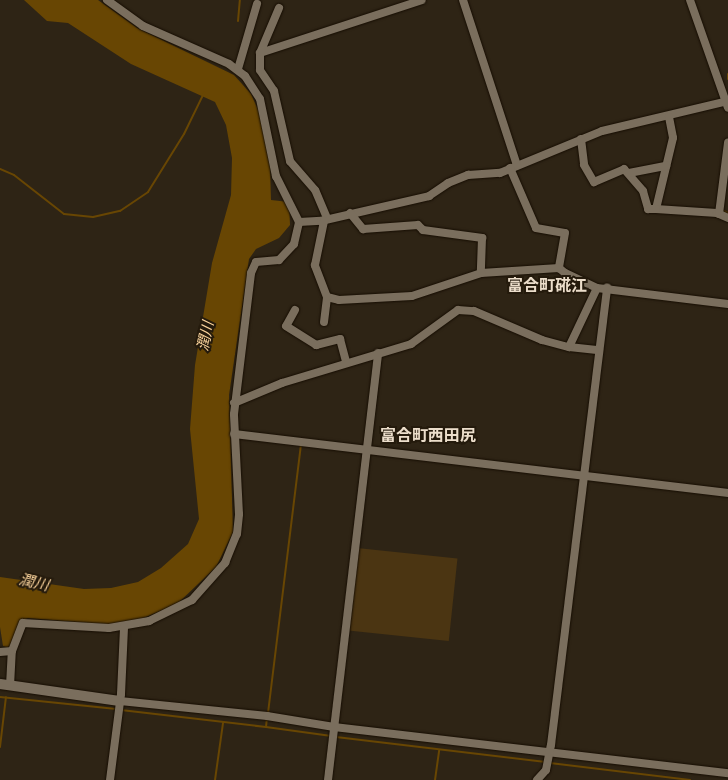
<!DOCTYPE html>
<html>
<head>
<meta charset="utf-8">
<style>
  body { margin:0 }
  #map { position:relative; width:728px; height:780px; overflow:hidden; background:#2e2415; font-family:Arial,"Noto Sans JP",sans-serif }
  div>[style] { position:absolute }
  .green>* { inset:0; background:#4b3512; transform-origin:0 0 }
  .water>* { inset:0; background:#684603 }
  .stream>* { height:2px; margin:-1px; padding:0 1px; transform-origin:1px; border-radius:1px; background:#684603 }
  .roads { filter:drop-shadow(0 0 1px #160d02) drop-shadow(0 0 1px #160d02) }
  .street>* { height:8px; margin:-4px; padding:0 4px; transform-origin:4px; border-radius:4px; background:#7a6e5d }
  .secondary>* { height:10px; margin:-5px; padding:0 5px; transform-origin:5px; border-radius:5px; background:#7a6e5d }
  span { translate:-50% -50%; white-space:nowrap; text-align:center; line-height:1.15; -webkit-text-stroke:4px #241a0c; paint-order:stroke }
  .water-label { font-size:15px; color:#fad39c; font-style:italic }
  .quarter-label { font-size:16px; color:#ecdecb; font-weight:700 }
</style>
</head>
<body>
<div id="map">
  <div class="green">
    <i style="left:357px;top:548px;width:101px;height:83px;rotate:6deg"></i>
  </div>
  <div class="water">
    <i style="clip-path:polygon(24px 0,98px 0,137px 28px,234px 75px,251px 94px,259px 112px,270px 167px,271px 200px,289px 202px,290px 225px,279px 238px,256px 249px,249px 259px,229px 395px,233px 532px,216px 567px,177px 604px,136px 621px,114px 625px,28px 618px,22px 620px,10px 648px,3px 646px,0 627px,0 577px,84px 589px,111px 588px,138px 582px,161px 568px,188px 544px,199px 519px,190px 429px,195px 365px,212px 263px,231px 195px,232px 158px,226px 125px,215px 102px,131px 64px,68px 23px,47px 21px)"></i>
  </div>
  <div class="stream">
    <i style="left:238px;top:21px;width:21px;rotate:-85deg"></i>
    <i style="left:728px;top:74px;width:5px;rotate:90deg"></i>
    <i style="left:0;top:169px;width:15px;rotate:23deg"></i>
    <i style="left:14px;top:175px;width:63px;rotate:38deg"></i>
    <i style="left:64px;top:214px;width:29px;rotate:6deg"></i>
    <i style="left:93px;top:217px;width:28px;rotate:-13deg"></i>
    <i style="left:120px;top:211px;width:34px;rotate:-34deg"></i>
    <i style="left:148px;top:192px;width:68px;rotate:-58.2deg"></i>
    <i style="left:184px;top:134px;width:46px;rotate:-64deg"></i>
    <i style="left:722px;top:210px;width:7px;rotate:27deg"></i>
    <i style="left:0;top:697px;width:117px;rotate:5.9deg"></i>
    <i style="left:121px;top:710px;width:146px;rotate:6.7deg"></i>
    <i style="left:266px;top:727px;width:10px;rotate:-84deg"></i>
    <i style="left:268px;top:713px;width:271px;rotate:-83deg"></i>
    <i style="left:266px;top:727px;width:66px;rotate:7.9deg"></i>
    <i style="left:336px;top:737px;width:211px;rotate:6.8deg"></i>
    <i style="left:0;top:747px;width:50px;rotate:-83.2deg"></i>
    <i style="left:550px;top:763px;width:141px;rotate:6.9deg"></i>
    <i style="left:215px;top:780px;width:58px;rotate:-82deg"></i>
    <i style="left:435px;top:780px;width:30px;rotate:-82deg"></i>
  </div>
  <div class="roads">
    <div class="street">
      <i style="left:107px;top:0;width:44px;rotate:35.8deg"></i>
      <i style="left:143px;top:26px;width:94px;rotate:23.8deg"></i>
      <i style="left:229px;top:64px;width:20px;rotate:37deg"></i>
      <i style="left:245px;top:76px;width:27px;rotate:57deg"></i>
      <i style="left:260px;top:99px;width:79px;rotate:78.3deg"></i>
      <i style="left:276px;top:176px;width:51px;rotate:63.4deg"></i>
      <i style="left:299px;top:222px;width:22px;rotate:-3deg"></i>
      <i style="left:321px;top:221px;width:111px;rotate:-13deg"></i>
      <i style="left:429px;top:196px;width:23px;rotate:-34deg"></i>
      <i style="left:448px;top:183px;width:22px;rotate:-22deg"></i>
      <i style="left:468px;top:175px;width:32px;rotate:-4deg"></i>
      <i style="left:500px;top:173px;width:110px;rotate:-22.4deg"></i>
      <i style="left:602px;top:131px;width:130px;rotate:-13.4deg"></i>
      <i style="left:463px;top:0;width:174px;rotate:71.9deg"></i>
      <i style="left:690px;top:0;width:114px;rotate:70.6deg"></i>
      <i style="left:260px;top:53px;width:49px;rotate:-67.1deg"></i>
      <i style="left:238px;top:69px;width:68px;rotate:-73.7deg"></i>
      <i style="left:669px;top:117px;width:21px;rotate:79deg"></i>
      <i style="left:673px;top:138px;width:73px;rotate:103.5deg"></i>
      <i style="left:656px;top:209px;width:61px;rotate:3.8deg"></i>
      <i style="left:717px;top:213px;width:12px;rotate:24deg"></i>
      <i style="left:581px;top:139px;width:26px;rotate:83deg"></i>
      <i style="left:584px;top:165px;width:20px;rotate:60deg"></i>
      <i style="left:594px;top:182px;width:33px;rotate:-23deg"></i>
      <i style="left:624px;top:169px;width:29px;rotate:49deg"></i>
      <i style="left:643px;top:191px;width:19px;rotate:74deg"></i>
      <i style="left:648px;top:209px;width:8px"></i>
      <i style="left:510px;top:168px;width:65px;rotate:66.6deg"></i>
      <i style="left:536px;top:228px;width:29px;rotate:10deg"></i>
      <i style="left:565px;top:233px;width:36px;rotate:100deg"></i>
      <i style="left:559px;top:268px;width:8px;rotate:40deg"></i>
      <i style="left:565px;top:273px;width:35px;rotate:25deg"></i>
      <i style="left:597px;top:288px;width:132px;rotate:7deg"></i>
      <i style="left:629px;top:173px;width:38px;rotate:-11deg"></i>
      <i style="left:350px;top:213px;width:21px;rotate:51deg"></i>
      <i style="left:363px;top:229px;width:55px;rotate:-4.2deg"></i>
      <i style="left:418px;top:225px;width:7px;rotate:45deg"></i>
      <i style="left:423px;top:230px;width:60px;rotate:7.7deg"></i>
      <i style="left:482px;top:238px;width:35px;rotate:92deg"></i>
      <i style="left:481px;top:273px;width:78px;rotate:-3.7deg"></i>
      <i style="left:719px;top:214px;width:72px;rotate:-82.8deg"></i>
      <i style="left:327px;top:218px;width:30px;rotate:-113deg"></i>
      <i style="left:315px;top:190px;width:38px;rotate:-131deg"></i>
      <i style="left:290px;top:161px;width:72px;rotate:-102.9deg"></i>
      <i style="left:274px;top:91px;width:25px;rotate:-124deg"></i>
      <i style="left:260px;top:70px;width:17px;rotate:-90deg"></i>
      <i style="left:260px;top:53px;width:170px;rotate:-18.1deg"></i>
      <i style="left:327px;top:297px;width:12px;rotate:14deg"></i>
      <i style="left:339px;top:300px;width:73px;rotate:-3.1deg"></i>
      <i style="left:412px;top:296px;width:73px;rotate:-18.4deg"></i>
      <i style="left:295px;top:310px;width:18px;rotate:119deg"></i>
      <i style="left:286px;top:326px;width:36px;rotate:32deg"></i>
      <i style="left:316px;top:345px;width:25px;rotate:-14deg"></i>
      <i style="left:340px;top:339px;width:24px;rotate:75deg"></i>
      <i style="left:324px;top:322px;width:25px;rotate:-83deg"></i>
      <i style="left:327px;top:297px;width:34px;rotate:-111deg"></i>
      <i style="left:315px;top:265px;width:45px;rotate:-78.4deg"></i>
      <i style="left:569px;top:347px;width:28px;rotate:6deg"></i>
      <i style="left:234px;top:403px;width:52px;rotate:-22.6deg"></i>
      <i style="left:282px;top:383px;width:135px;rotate:-16.8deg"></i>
      <i style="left:411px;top:344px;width:58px;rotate:-35.9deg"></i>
      <i style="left:458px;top:310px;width:16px;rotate:4deg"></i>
      <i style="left:474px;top:311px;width:74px;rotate:23.1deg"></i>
      <i style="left:542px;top:340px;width:28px;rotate:15deg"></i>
      <i style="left:569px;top:347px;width:65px;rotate:-64.6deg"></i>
      <i style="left:234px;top:434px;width:498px;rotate:6.8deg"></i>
      <i style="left:0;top:652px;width:12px;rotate:-5deg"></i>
      <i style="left:10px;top:686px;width:35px;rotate:-87deg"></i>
      <i style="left:12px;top:651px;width:30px;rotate:-69deg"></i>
      <i style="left:23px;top:623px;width:86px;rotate:3.3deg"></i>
      <i style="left:109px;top:628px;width:41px;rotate:-9.9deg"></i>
      <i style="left:149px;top:621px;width:48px;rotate:-26deg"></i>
      <i style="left:192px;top:600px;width:50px;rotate:-48.3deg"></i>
      <i style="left:225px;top:563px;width:31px;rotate:-68deg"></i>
      <i style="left:237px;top:534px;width:20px;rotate:-84deg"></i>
      <i style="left:239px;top:514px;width:100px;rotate:-92.9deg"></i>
      <i style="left:234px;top:414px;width:142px;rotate:-83.1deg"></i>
      <i style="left:251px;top:273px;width:12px;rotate:-66deg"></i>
      <i style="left:256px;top:262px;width:23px;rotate:-5deg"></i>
      <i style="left:279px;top:260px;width:22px;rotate:-47deg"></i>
      <i style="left:294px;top:244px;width:23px;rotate:-77deg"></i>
      <i style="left:120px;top:701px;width:148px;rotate:5.8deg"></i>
      <i style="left:267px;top:716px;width:68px;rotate:9.3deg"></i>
      <i style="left:334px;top:727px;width:397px;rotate:6.7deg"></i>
      <i style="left:110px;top:780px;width:87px;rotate:-82.7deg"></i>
      <i style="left:121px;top:694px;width:67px;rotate:-87.4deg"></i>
      <i style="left:328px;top:780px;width:430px;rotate:-83.3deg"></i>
      <i style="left:537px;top:780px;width:13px;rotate:-48deg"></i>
      <i style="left:546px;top:770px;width:25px;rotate:-79deg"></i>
      <i style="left:551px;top:745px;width:461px;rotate:-83deg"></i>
    </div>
    <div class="secondary">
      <i style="left:0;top:684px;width:121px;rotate:8.1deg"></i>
    </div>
  </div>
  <div class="water-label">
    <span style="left:205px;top:336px;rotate:-78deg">潤川</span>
    <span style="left:34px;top:582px;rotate:13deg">潤川</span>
  </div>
  <div class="quarter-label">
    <span style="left:547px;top:286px">富合町硴江</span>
    <span style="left:428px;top:436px">富合町西田尻</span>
  </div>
</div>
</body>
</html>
